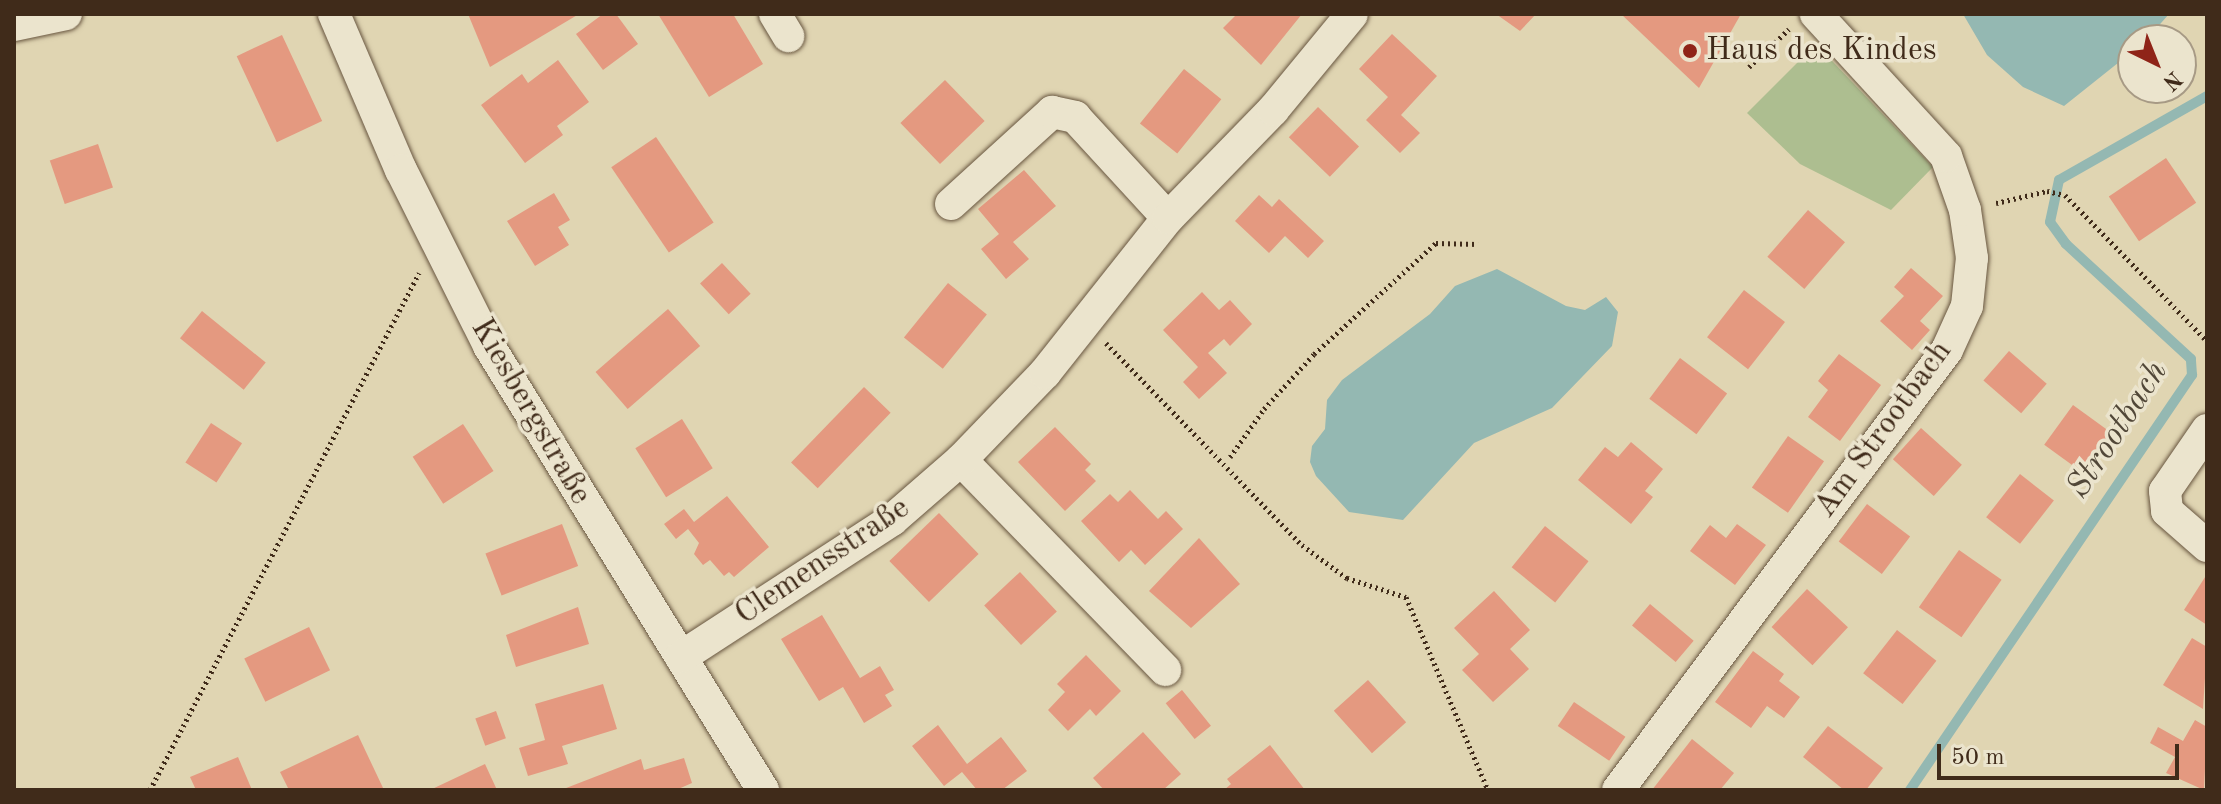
<!DOCTYPE html>
<html>
<head>
<meta charset="utf-8">
<style>
  body { margin:0 }
  #map { position:relative; width:2221px; height:804px; overflow:hidden; background:#e0d5b2; font-family:"Old Standard TT",serif }
  div>[style] { position:absolute }
  .green>* { inset:0; background:#adbe90 }
  .water>* { inset:0; background:#94b8b2 }
  .stream>* { height:10px; margin:-5px; padding:0 5px; transform-origin:5px; border-radius:5px; background:#94b8b2 }
  .building>* { inset:0; background:#e49980; transform-origin:0 0 }
  .path>* { height:5px; margin-top:-2.5px; transform-origin:0; background:repeating-linear-gradient(90deg,#402b1a 0 2px,transparent 0 6px) }
  .roads { filter:drop-shadow(0 0 2px #685640) drop-shadow(0 0 2px #685640) }
  .minor>* { height:32px; margin:-16px; padding:0 16px; transform-origin:16px; border-radius:16px; background:#ebe4cd }
  .dots>* { width:22px; height:22px; translate:-50% -50%; box-sizing:border-box; border:4px solid #ebe4cd; border-radius:50% }
  span { translate:-50% -50%; white-space:nowrap; text-align:center; line-height:1.15; -webkit-text-stroke:7px #ebe4cd; paint-order:stroke }
  .poi-label { font-size:32px; color:#402b1a }
  .left { translate:0 -50%; text-align:left }
  .street-label { font-size:32px; color:#402b1a }
  .water-label { font-size:34px; color:#514738; font-style:italic }
  .frame { position:absolute; inset:0; border:16px solid #402b1a; pointer-events:none }
  .north { position:absolute; left:2117px; top:24px; width:80px; height:80px; box-sizing:border-box; background:#ebe4cd; border:2px solid #a79a85; border-radius:50%; rotate:137deg; font-size:22px; font-weight:700; line-height:32px; text-align:center; color:#402b1a }
  .north::after { content:''; display:block; margin:auto; width:28px; height:36px; background:#8f2418; clip-path:polygon(50% 0,100% 100%,50% 72%,0 100%) }
  .scale { position:absolute; left:1937px; top:744px; width:242px; height:36px; box-sizing:border-box; border:4px solid #402b1a; border-top:0; padding-left:10px; font-size:24px; line-height:28px; white-space:nowrap; color:#402b1a; -webkit-text-stroke:6px #ebe4cd; paint-order:stroke }
</style>
</head>
<body>
<div id="map">
  <div class="green">
    <i style="clip-path:polygon(1816px 44px,1933px 167px,1891px 210px,1800px 164px,1747px 113px)"></i>
  </div>
  <div class="water">
    <i style="clip-path:polygon(1963px 14px,2169px 14px,2146px 40px,2133px 40px,2133px 51px,2064px 106px,2023px 87px,1987px 55px)"></i>
    <i style="clip-path:polygon(1497px 269px,1566px 306px,1585px 310px,1606px 297px,1618px 312px,1612px 346px,1552px 408px,1474px 443px,1403px 520px,1349px 512px,1316px 476px,1310px 462px,1312px 446px,1325px 429px,1327px 400px,1342px 380px,1430px 314px,1455px 286px)"></i>
  </div>
  <div class="stream">
    <i style="left:1910px;top:790px;width:502px;rotate:-55.8deg"></i>
    <i style="left:2192px;top:375px;width:16px;rotate:-94deg"></i>
    <i style="left:2191px;top:359px;width:170px;rotate:-137.4deg"></i>
    <i style="left:2066px;top:244px;width:27px;rotate:-126deg"></i>
    <i style="left:2050px;top:222px;width:43px;rotate:-77.9deg"></i>
    <i style="left:2059px;top:180px;width:170px;rotate:-29.6deg"></i>
  </div>
  <div class="building">
    <i style="clip-path:polygon(468px 14px,579px 14px,490px 67px)"></i>
    <i style="clip-path:polygon(603px 14px,616px 14px,638px 44px,603px 70px,576px 34px)"></i>
    <i style="clip-path:polygon(658px 14px,733px 14px,763px 64px,709px 97px)"></i>
    <i style="clip-path:polygon(1237px 14px,1302px 14px,1261px 65px,1223px 28px)"></i>
    <i style="clip-path:polygon(1496px 14px,1536px 14px,1520px 31px)"></i>
    <i style="clip-path:polygon(1621px 14px,1741px 14px,1699px 88px)"></i>
    <i style="clip-path:polygon(1392px 34px,1437px 76px,1401px 115px,1420px 133px,1400px 153px,1366px 120px,1388px 97px,1359px 69px)"></i>
    <i style="left:282px;top:35px;width:95px;height:50px;rotate:65deg"></i>
    <i style="clip-path:polygon(558px 60px,589px 102px,557px 126px,563px 135px,525px 163px,481px 105px,522px 74px,528px 83px)"></i>
    <i style="left:1184px;top:69px;width:48px;height:70px;rotate:39deg"></i>
    <i style="left:945px;top:80px;width:57px;height:62px;rotate:46deg"></i>
    <i style="left:1318px;top:107px;width:57px;height:42px;rotate:44deg"></i>
    <i style="left:656px;top:137px;width:103px;height:54px;rotate:56deg"></i>
    <i style="left:98px;top:144px;width:46px;height:51px;rotate:71deg"></i>
    <i style="left:2166px;top:158px;width:54px;height:69px;rotate:56deg"></i>
    <i style="clip-path:polygon(1024px 170px,1056px 206px,1013px 242px,1029px 259px,1006px 279px,981px 249px,999px 234px,978px 209px)"></i>
    <i style="clip-path:polygon(554px 193px,570px 220px,558px 227px,569px 245px,535px 266px,507px 221px)"></i>
    <i style="clip-path:polygon(1259px 195px,1272px 207px,1279px 199px,1324px 241px,1308px 258px,1285px 236px,1269px 253px,1235px 221px)"></i>
    <i style="left:1808px;top:210px;width:49px;height:62px;rotate:41deg"></i>
    <i style="left:722px;top:263px;width:42px;height:30px;rotate:47deg"></i>
    <i style="clip-path:polygon(1911px 268px,1943px 296px,1920px 321px,1930px 330px,1912px 350px,1880px 321px,1904px 296px,1894px 287px)"></i>
    <i style="left:948px;top:283px;width:50px;height:70px;rotate:39deg"></i>
    <i style="left:1744px;top:290px;width:52px;height:60px;rotate:38deg"></i>
    <i style="clip-path:polygon(1202px 292px,1219px 310px,1230px 300px,1252px 324px,1230px 346px,1224px 339px,1208px 353px,1227px 373px,1199px 399px,1183px 382px,1198px 367px,1163px 330px)"></i>
    <i style="left:668px;top:309px;width:49px;height:96px;rotate:49deg"></i>
    <i style="left:202px;top:311px;width:82px;height:35px;rotate:39deg"></i>
    <i style="left:2009px;top:351px;width:50px;height:39px;rotate:41deg"></i>
    <i style="clip-path:polygon(1839px 354px,1881px 385px,1840px 441px,1808px 417px,1828px 390px,1818px 381px)"></i>
    <i style="left:1680px;top:358px;width:59px;height:51px;rotate:37deg"></i>
    <i style="left:864px;top:387px;width:37px;height:105px;rotate:44deg"></i>
    <i style="left:2073px;top:405px;width:49px;height:49px;rotate:36deg"></i>
    <i style="left:682px;top:419px;width:58px;height:55px;rotate:58deg"></i>
    <i style="left:211px;top:423px;width:37px;height:47px;rotate:33deg"></i>
    <i style="left:463px;top:424px;width:56px;height:60px;rotate:57deg"></i>
    <i style="clip-path:polygon(1055px 427px,1091px 464px,1085px 470px,1096px 481px,1065px 511px,1018px 462px)"></i>
    <i style="left:1921px;top:428px;width:55px;height:42px;rotate:42deg"></i>
    <i style="left:1788px;top:436px;width:44px;height:63px;rotate:35deg"></i>
    <i style="clip-path:polygon(1631px 442px,1663px 469px,1645px 491px,1653px 497px,1631px 524px,1578px 480px,1605px 447px,1618px 457px)"></i>
    <i style="left:2020px;top:474px;width:43px;height:55px;rotate:38deg"></i>
    <i style="clip-path:polygon(1130px 490px,1158px 519px,1166px 511px,1183px 529px,1145px 565px,1131px 550px,1119px 562px,1081px 521px,1110px 494px,1118px 502px)"></i>
    <i style="clip-path:polygon(727px 496px,769px 547px,734px 577px,729px 572px,724px 576px,710px 560px,703px 565px,694px 554px,699px 543px,688px 529px,676px 539px,664px 524px,684px 509px,694px 522px)"></i>
    <i style="left:1867px;top:504px;width:54px;height:47px;rotate:37deg"></i>
    <i style="left:939px;top:513px;width:57px;height:69px;rotate:46deg"></i>
    <i style="left:562px;top:524px;width:45px;height:82px;rotate:69deg"></i>
    <i style="clip-path:polygon(1737px 524px,1766px 545px,1735px 585px,1690px 551px,1710px 525px,1726px 538px)"></i>
    <i style="left:1545px;top:526px;width:56px;height:53px;rotate:39deg"></i>
    <i style="clip-path:polygon(1199px 538px,1240px 584px,1191px 628px,1149px 591px)"></i>
    <i style="left:1959px;top:550px;width:52px;height:70px;rotate:35deg"></i>
    <i style="left:1020px;top:572px;width:54px;height:49px;rotate:47deg"></i>
    <i style="clip-path:polygon(2207px 574px,2207px 625px,2184px 610px)"></i>
    <i style="left:1807px;top:589px;width:56px;height:52px;rotate:43deg"></i>
    <i style="clip-path:polygon(1494px 591px,1530px 630px,1510px 649px,1529px 669px,1493px 702px,1462px 670px,1479px 654px,1454px 628px)"></i>
    <i style="left:1650px;top:604px;width:57px;height:28px;rotate:40deg"></i>
    <i style="clip-path:polygon(578px 607px,589px 644px,516px 667px,506px 635px)"></i>
    <i style="clip-path:polygon(822px 615px,860px 678px,880px 666px,894px 690px,885px 695px,892px 706px,864px 723px,843px 687px,819px 701px,781px 639px)"></i>
    <i style="left:309px;top:627px;width:48px;height:72px;rotate:64deg"></i>
    <i style="left:1897px;top:630px;width:50px;height:55px;rotate:38deg"></i>
    <i style="clip-path:polygon(2192px 638px,2207px 647px,2203px 709px,2163px 685px)"></i>
    <i style="clip-path:polygon(1753px 651px,1784px 674px,1779px 681px,1800px 697px,1784px 718px,1767px 706px,1751px 728px,1715px 702px)"></i>
    <i style="clip-path:polygon(1086px 655px,1121px 691px,1096px 716px,1090px 709px,1068px 731px,1048px 710px,1065px 692px,1057px 684px)"></i>
    <i style="left:1368px;top:680px;width:57px;height:46px;rotate:48deg"></i>
    <i style="clip-path:polygon(603px 684px,617px 729px,562px 746px,568px 764px,528px 776px,519px 748px,545px 740px,535px 704px)"></i>
    <i style="left:1182px;top:690px;width:46px;height:21px;rotate:51deg"></i>
    <i style="left:1574px;top:702px;width:62px;height:29px;rotate:34deg"></i>
    <i style="left:496px;top:711px;width:29px;height:22px;rotate:70deg"></i>
    <i style="clip-path:polygon(2195px 720px,2207px 727px,2204px 790px,2166px 773px,2175px 757px,2150px 743px,2158px 727px,2183px 741px)"></i>
    <i style="clip-path:polygon(938px 725px,967px 764px,1001px 737px,1027px 771px,1002px 790px,977px 790px,962px 772px,944px 786px,912px 746px)"></i>
    <i style="clip-path:polygon(1828px 726px,1883px 768px,1866px 790px,1844px 790px,1803px 757px)"></i>
    <i style="clip-path:polygon(1143px 732px,1181px 774px,1163px 790px,1104px 790px,1093px 778px)"></i>
    <i style="clip-path:polygon(358px 735px,384px 790px,289px 790px,280px 772px)"></i>
    <i style="clip-path:polygon(1692px 739px,1734px 773px,1720px 790px,1652px 790px)"></i>
    <i style="clip-path:polygon(1270px 745px,1305px 790px,1224px 790px,1231px 784px,1227px 779px)"></i>
    <i style="clip-path:polygon(238px 757px,252px 790px,196px 790px,190px 777px)"></i>
    <i style="clip-path:polygon(684px 758px,692px 783px,676px 790px,561px 790px,641px 759px,644px 770px)"></i>
    <i style="clip-path:polygon(485px 764px,497px 790px,430px 790px)"></i>
  </div>
  <div class="path">
    <i style="left:1749px;top:67px;width:55px;rotate:-43.5deg"></i>
    <i style="left:1996px;top:203px;width:52px;rotate:-13.2deg"></i>
    <i style="left:2047px;top:191px;width:18px;rotate:13deg"></i>
    <i style="left:2065px;top:195px;width:204px;rotate:45.8deg"></i>
    <i style="left:1106px;top:343px;width:281px;rotate:45.9deg"></i>
    <i style="left:1302px;top:545px;width:56px;rotate:36.3deg"></i>
    <i style="left:1347px;top:578px;width:62px;rotate:17.9deg"></i>
    <i style="left:1406px;top:597px;width:210px;rotate:67deg"></i>
    <i style="left:1230px;top:457px;width:59px;rotate:-54.7deg"></i>
    <i style="left:1264px;top:409px;width:74px;rotate:-47.7deg"></i>
    <i style="left:1314px;top:354px;width:165px;rotate:-42.3deg"></i>
    <i style="left:1436px;top:243px;width:42px;rotate:1.4deg"></i>
    <i style="left:150px;top:790px;width:583px;rotate:-62.51deg"></i>
  </div>
  <div class="roads">
    <div class="minor">
      <i style="left:334px;top:14px;width:170px;rotate:66.8deg"></i>
      <i style="left:401px;top:170px;width:197px;rotate:63.4deg"></i>
      <i style="left:489px;top:346px;width:522px;rotate:58.32deg"></i>
      <i style="left:775px;top:14px;width:26px;rotate:59deg"></i>
      <i style="left:14px;top:25px;width:53px;rotate:-11.9deg"></i>
      <i style="left:951px;top:204px;width:137px;rotate:-42.3deg"></i>
      <i style="left:1052px;top:112px;width:24px;rotate:12deg"></i>
      <i style="left:1075px;top:117px;width:137px;rotate:47.4deg"></i>
      <i style="left:2207px;top:430px;width:74px;rotate:124.5deg"></i>
      <i style="left:2165px;top:491px;width:20px;rotate:84deg"></i>
      <i style="left:2167px;top:511px;width:53px;rotate:41.2deg"></i>
      <i style="left:961px;top:460px;width:293px;rotate:45.8deg"></i>
      <i style="left:681px;top:657px;width:252px;rotate:-33deg"></i>
      <i style="left:892px;top:520px;width:91px;rotate:-41deg"></i>
      <i style="left:961px;top:460px;width:121px;rotate:-46deg"></i>
      <i style="left:1045px;top:373px;width:198px;rotate:-51.6deg"></i>
      <i style="left:1168px;top:218px;width:151px;rotate:-45.8deg"></i>
      <i style="left:1273px;top:110px;width:124px;rotate:-50.5deg"></i>
      <i style="left:1618px;top:790px;width:549px;rotate:-53.21deg"></i>
      <i style="left:1947px;top:350px;width:48px;rotate:-65.6deg"></i>
      <i style="left:1967px;top:306px;width:48px;rotate:-84.1deg"></i>
      <i style="left:1972px;top:258px;width:49px;rotate:-98.3deg"></i>
      <i style="left:1965px;top:210px;width:57px;rotate:-109.4deg"></i>
      <i style="left:1946px;top:156px;width:193px;rotate:-132.5deg"></i>
    </div>
  </div>
  <div class="dots">
    <i style="left:1690px;top:51px;background:#8f2418"></i>
  </div>
  <div class="poi-label">
    <span class="left" style="left:1706px;top:51px">Haus des Kindes</span>
  </div>
  <div class="street-label">
    <span style="left:530px;top:412px;rotate:60deg">Kiesbergstraße</span>
    <span style="left:1884px;top:430px;rotate:-54deg">Am Strootbach</span>
    <span style="left:823px;top:562px;rotate:-34deg">Clemensstraße</span>
  </div>
  <div class="water-label">
    <span style="left:2118px;top:430px;rotate:-57deg">Strootbach</span>
  </div>
  <div class="frame"></div>
  <div class="north">N</div>
  <div class="scale">50 m</div>
</div>
</body>
</html>
